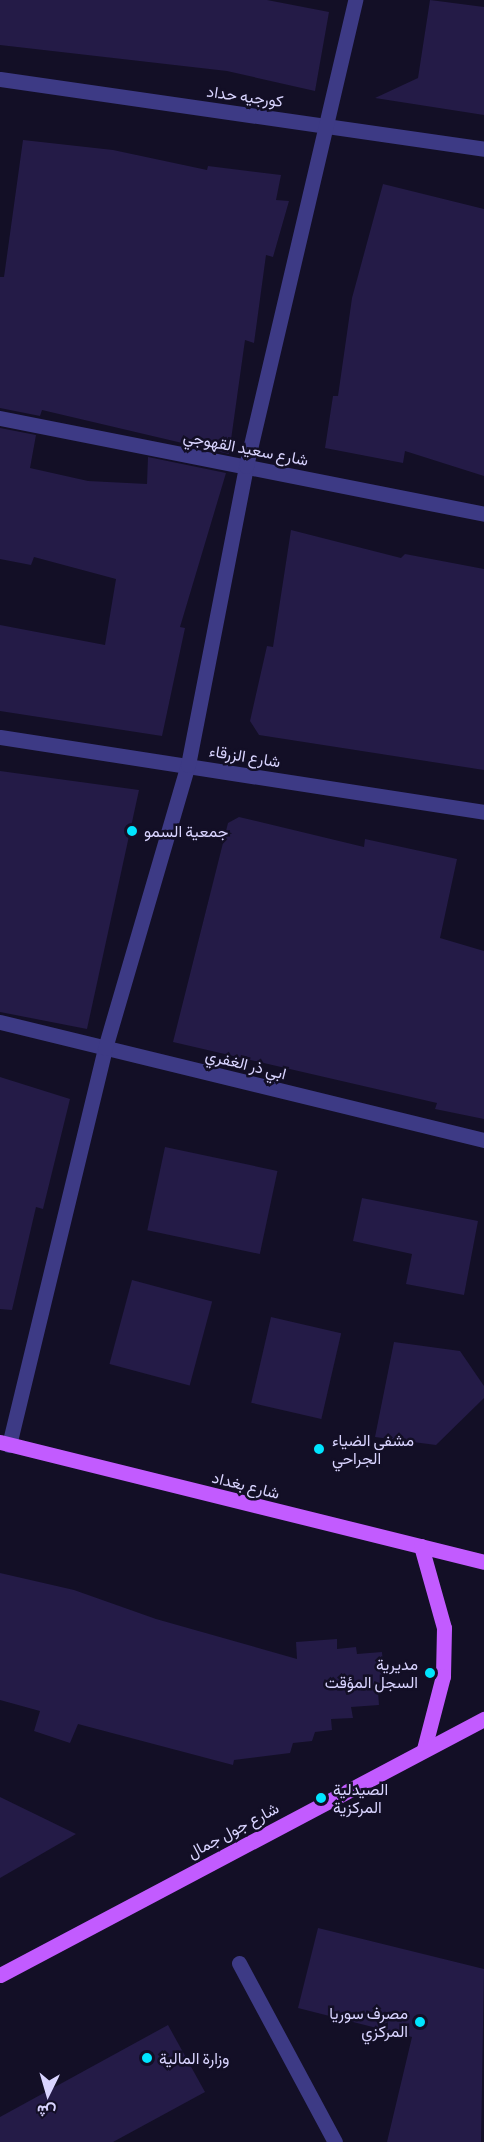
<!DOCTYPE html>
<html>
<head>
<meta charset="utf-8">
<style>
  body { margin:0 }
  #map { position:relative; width:484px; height:2142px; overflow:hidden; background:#130f26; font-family:Commissioner,Vazirmatn,sans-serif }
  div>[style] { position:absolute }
  .building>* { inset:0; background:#241b47; transform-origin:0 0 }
  .minor>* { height:15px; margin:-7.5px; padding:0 7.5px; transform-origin:7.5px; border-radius:7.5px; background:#3d3a85 }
  .major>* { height:15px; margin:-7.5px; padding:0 7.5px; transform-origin:7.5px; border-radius:7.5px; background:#c25bff }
  .dots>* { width:16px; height:16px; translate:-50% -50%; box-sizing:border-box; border:3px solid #130f26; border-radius:50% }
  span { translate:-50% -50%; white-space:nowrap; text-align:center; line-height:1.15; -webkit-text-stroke:5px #130f26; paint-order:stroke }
  .street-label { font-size:16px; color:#d9d4ff }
  .poi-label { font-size:16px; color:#d9d4ff }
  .left { translate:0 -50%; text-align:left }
  .right { translate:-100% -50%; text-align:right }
  .north { position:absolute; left:18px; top:2064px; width:60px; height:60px; -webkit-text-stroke:4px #130f26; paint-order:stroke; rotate:185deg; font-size:16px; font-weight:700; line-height:24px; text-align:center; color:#d9d4ff }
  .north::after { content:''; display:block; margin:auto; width:21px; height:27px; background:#d9d4ff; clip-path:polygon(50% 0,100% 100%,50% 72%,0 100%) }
</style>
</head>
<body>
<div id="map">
  <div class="building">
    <i style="clip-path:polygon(0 0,267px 0,329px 12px,315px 91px,227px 71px,0 45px)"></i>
    <i style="clip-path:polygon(430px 0,484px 7px,484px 115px,375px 98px,418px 78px)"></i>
    <i style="clip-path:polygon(23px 140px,113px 150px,207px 170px,208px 166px,281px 175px,276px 200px,289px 201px,273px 257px,266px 255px,254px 343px,245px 340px,229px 454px,42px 410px,40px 416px,0 408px,0 277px,4px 277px)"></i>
    <i style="clip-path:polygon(383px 184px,484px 209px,484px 476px,405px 451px,403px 463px,325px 448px,333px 396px,338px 396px,352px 298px)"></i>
    <i style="clip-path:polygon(0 428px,36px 435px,30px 468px,88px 481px,147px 484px,148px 457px,226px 473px,180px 627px,185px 628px,162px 736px,0 711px,0 625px,105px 645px,116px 579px,34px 557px,31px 565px,0 559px)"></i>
    <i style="clip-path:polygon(291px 530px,401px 558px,405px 554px,484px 569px,484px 770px,259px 735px,250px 721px,267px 646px,273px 647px)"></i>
    <i style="clip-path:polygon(0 771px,139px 790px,87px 1029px,0 1012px)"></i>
    <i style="clip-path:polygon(239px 817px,364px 847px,365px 839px,457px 859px,440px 938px,484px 951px,484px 1119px,435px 1109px,437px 1103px,173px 1042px,228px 823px)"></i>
    <i style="clip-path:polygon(0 1077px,70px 1099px,43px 1209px,36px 1207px,12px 1310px,0 1309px)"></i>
    <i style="left:165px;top:1147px;width:115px;height:85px;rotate:12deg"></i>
    <i style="clip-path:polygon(362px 1198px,478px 1221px,464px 1295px,406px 1284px,412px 1254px,353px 1241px)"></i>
    <i style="left:132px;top:1280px;width:83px;height:87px;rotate:15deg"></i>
    <i style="left:271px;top:1317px;width:72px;height:88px;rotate:13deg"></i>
    <i style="clip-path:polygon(394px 1342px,460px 1351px,484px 1386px,484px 1398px,436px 1445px,375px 1437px)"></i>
    <i style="clip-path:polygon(0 1573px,74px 1590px,156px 1619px,297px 1659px,296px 1642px,337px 1639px,337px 1649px,356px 1647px,357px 1654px,382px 1652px,385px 1692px,378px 1692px,379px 1705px,351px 1707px,353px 1718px,331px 1719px,332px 1730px,315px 1732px,312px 1741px,293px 1743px,290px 1753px,234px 1760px,233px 1765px,78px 1724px,70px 1743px,34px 1731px,40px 1711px,0 1700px)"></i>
    <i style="clip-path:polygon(0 1797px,76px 1834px,0 1878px)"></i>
    <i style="clip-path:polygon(318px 1928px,484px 1969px,481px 2142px,387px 2142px,412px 2037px,298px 2008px)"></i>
    <i style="clip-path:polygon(168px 2025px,205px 2092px,113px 2142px,0 2142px,0 2117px)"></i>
  </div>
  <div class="minor">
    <i style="left:0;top:79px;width:489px;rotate:8.2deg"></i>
    <i style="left:0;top:418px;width:493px;rotate:11.2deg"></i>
    <i style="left:0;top:737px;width:490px;rotate:8.8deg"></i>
    <i style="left:0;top:1022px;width:498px;rotate:13.7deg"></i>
    <i style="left:9px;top:1445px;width:408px;rotate:-76.4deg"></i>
    <i style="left:105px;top:1048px;width:295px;rotate:-73.7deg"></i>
    <i style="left:188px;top:765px;width:305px;rotate:-79deg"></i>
    <i style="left:246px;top:466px;width:479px;rotate:-76.8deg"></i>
    <i style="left:239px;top:1963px;width:203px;rotate:61.8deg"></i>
  </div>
  <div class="major">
    <i style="left:0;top:1442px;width:499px;rotate:13.9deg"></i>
    <i style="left:421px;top:1546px;width:85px;rotate:74.3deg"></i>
    <i style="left:444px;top:1628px;width:48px;rotate:91.2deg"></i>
    <i style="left:443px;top:1676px;width:75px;rotate:104.6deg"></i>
    <i style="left:0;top:1975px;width:548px;rotate:-27.88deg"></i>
  </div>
  <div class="dots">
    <i style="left:132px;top:831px;background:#00e5ff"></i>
    <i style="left:319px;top:1449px;background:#00e5ff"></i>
    <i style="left:430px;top:1673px;background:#00e5ff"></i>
    <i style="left:321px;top:1798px;background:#00e5ff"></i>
    <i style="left:420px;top:2022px;background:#00e5ff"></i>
    <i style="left:147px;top:2058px;background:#00e5ff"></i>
  </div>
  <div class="street-label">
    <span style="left:245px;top:96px;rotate:8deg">كورجيه حداد</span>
    <span style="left:246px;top:448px;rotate:11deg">شارع سعيد القهوجي</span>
    <span style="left:245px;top:756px;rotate:9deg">شارع الزرقاء</span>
    <span style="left:246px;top:1064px;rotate:14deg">ابي ذر الغفري</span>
    <span style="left:246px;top:1485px;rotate:14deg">شارع بغداد</span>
    <span style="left:233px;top:1830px;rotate:-28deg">شارع جول جمال</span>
  </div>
  <div class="poi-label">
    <span class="left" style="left:144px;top:831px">جمعية السمو</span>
    <span class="left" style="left:332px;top:1449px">مشفى الضياء<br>الجراحي</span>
    <span class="right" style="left:418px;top:1673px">مديرية<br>السجل المؤقت</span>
    <span class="left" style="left:333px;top:1798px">الصيدلية<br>المركزية</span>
    <span class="right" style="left:408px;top:2022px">مصرف سوريا<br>المركزي</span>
    <span class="left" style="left:159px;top:2058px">وزارة المالية</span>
  </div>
  <div class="north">ش</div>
</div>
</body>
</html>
